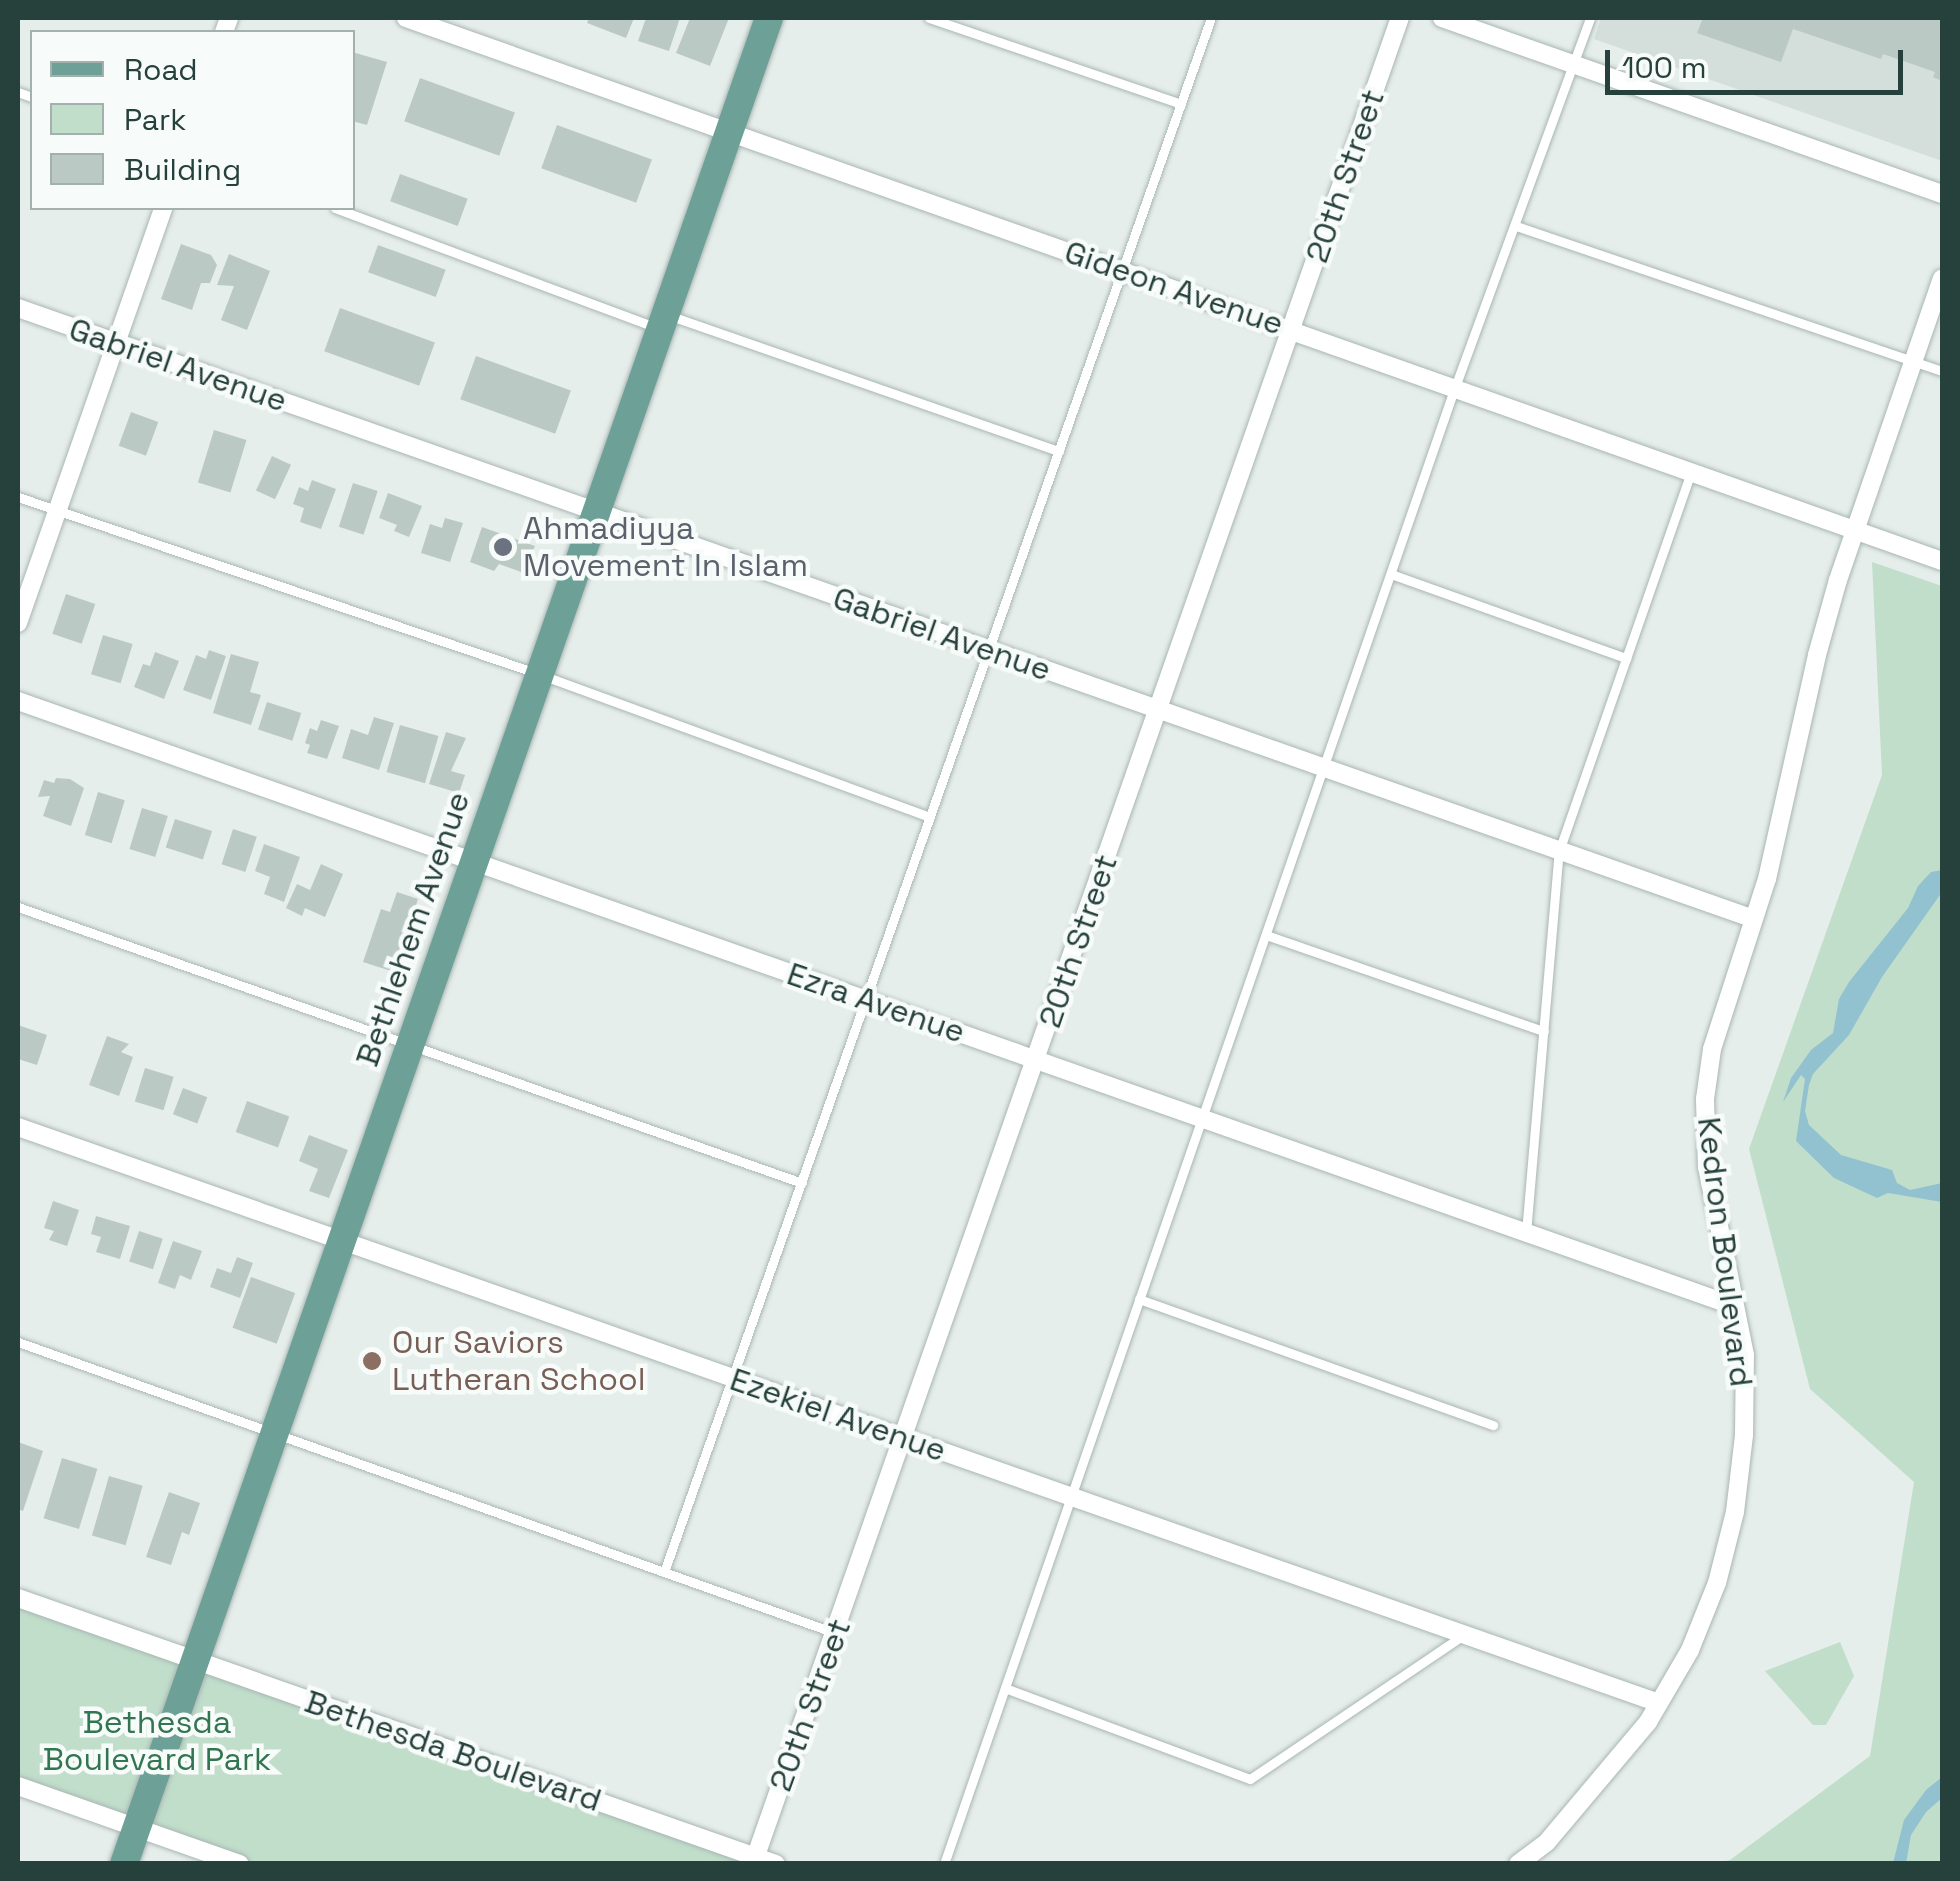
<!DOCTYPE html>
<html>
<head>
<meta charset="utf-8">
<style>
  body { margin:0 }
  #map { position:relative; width:1960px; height:1881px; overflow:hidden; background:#e6eeeb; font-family:"Space Grotesk",sans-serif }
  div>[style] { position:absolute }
  .built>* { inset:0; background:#d4deda }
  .green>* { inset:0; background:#c1decb }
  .water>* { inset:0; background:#92c1cf }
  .building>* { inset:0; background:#bbc9c5; transform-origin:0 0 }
  .roads { filter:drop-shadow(0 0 2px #a9b6b3) drop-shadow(0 0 2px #a9b6b3) }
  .lane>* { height:9px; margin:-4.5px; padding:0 4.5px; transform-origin:4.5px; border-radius:4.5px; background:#fff }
  .street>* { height:18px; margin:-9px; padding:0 9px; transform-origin:9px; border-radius:9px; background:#fff }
  .primary>* { height:28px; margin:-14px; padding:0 14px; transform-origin:14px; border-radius:14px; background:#6da198 }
  .dots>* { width:28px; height:28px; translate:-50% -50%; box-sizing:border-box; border:5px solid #f7fbf9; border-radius:50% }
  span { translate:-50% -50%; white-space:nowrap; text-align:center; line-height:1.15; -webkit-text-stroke:9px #f7fbf9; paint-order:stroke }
  .street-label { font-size:32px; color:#26403b }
  .worship-label { font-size:32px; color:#5b616d }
  .left { translate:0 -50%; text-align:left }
  .education-label { font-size:32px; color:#785e54 }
  .park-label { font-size:32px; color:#327551 }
  .frame { position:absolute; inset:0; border:20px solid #26403b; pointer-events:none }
  .legend { position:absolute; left:30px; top:30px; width:325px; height:180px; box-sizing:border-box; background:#f7fbf9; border:2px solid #a3b0ad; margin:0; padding:12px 18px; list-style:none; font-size:30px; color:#26403b }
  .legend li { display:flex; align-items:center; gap:20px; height:50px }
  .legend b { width:50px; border:2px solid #a3b0ad }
  .scale { position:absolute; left:1605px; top:50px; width:298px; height:45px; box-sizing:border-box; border:5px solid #26403b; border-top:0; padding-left:12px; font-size:30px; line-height:35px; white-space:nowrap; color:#26403b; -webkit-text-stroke:8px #f7fbf9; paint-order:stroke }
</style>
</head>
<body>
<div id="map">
  <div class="built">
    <i style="clip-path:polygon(1601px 18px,1942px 18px,1942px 161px,1594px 39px)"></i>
  </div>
  <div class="green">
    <i style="clip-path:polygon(1872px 562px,1942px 586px,1942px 1863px,1714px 1864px,1730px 1860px,1870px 1756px,1914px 1482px,1810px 1389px,1749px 1149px,1882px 775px)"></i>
    <i style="clip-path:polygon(18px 1598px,770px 1863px,240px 1863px,18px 1786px)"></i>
    <i style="clip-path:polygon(1840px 1642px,1854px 1676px,1826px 1725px,1813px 1725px,1765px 1671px)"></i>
  </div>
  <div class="water">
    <i style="clip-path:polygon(1942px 870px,1942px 892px,1882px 977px,1849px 1035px,1813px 1074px,1809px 1085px,1805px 1111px,1809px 1125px,1841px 1155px,1892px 1170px,1897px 1183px,1910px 1190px,1942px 1183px,1942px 1202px,1888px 1193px,1877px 1198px,1834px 1178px,1796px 1141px,1805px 1079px,1801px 1075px,1783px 1102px,1791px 1078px,1811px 1050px,1833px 1033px,1839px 999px,1849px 982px,1908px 908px,1918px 886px,1931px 872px)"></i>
    <i style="clip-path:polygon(1942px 1777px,1942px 1798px,1926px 1812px,1911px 1835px,1906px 1863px,1893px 1863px,1904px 1820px,1926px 1790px)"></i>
  </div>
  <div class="building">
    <i style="clip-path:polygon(589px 18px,634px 18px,626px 38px,587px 23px)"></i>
    <i style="clip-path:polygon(646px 18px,680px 18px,669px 51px,638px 41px)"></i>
    <i style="clip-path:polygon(690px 18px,729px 18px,710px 66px,676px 53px)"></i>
    <i style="clip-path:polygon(1703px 18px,1942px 18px,1942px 81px,1933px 77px,1935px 72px,1883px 54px,1881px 59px,1793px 29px,1781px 62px,1697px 33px)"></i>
    <i style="clip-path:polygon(352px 52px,387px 62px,367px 125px,352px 121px)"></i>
    <i style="left:420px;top:78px;width:101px;height:46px;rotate:20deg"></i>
    <i style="left:557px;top:125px;width:101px;height:46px;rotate:20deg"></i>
    <i style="left:400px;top:174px;width:72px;height:29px;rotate:20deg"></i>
    <i style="clip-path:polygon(181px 244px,211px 255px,217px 265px,210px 283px,201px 283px,192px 310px,161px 299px)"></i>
    <i style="left:378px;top:245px;width:72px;height:29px;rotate:20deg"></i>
    <i style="clip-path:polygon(229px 254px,270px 271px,247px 330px,221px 320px,234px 286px,217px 285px)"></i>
    <i style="left:340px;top:308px;width:101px;height:46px;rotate:20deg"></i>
    <i style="left:476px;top:356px;width:101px;height:46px;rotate:20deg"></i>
    <i style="left:131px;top:412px;width:29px;height:36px;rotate:20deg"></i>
    <i style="left:214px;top:430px;width:34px;height:55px;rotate:17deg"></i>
    <i style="left:272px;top:456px;width:21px;height:38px;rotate:25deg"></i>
    <i style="clip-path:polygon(312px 480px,336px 489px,321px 529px,300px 522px,304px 508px,293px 504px,299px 487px,308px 491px)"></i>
    <i style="left:353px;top:483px;width:26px;height:46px;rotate:18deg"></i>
    <i style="clip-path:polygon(388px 493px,422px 506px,409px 537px,394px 531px,397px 525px,379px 518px)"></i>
    <i style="clip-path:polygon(445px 518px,463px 523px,450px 562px,421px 553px,430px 524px,442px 528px)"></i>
    <i style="clip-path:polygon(482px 527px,535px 546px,524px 573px,499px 564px,494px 571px,470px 562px)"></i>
    <i style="left:66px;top:594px;width:31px;height:42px;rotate:19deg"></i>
    <i style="left:103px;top:635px;width:31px;height:41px;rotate:17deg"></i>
    <i style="clip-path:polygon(209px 650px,226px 656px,211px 700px,183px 690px,196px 655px,206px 659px)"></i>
    <i style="clip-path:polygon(155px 652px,179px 661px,164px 699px,134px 687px,143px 664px,150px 666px)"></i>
    <i style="clip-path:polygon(231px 654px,259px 662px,250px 692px,261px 695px,251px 725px,213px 713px)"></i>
    <i style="left:267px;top:702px;width:36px;height:29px;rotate:18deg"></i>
    <i style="clip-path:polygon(374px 717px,394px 723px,379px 770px,342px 758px,351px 729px,368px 735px)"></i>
    <i style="clip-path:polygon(321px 720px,339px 726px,327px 759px,307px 753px,310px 745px,305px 743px,310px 728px,317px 731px)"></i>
    <i style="left:400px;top:725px;width:40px;height:49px;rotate:16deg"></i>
    <i style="clip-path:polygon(446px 732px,466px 738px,451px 771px,465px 775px,459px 793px,429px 784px)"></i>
    <i style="clip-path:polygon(56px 778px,70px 779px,84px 788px,71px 826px,43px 816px,50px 796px,38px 797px,44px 780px,54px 783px)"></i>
    <i style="left:98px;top:792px;width:28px;height:45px;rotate:17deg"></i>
    <i style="left:142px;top:808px;width:27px;height:43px;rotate:17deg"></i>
    <i style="left:175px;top:819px;width:39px;height:30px;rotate:18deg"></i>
    <i style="left:233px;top:829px;width:25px;height:37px;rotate:18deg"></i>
    <i style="clip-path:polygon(264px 844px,300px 857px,284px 902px,264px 894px,270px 877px,255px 871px)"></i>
    <i style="clip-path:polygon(321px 864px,343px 874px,325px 917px,305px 908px,302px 916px,286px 908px,297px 884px,310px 890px)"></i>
    <i style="clip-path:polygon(397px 892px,418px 899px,394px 972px,363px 962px,381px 909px,390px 912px)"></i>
    <i style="clip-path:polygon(18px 1025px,47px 1035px,37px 1065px,18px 1059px)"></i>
    <i style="clip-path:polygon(107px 1036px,129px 1044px,121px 1052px,133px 1057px,119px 1096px,89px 1085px)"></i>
    <i style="left:145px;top:1068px;width:30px;height:35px;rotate:17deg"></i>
    <i style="left:183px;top:1088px;width:26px;height:28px;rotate:21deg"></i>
    <i style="left:247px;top:1101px;width:45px;height:33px;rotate:20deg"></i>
    <i style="clip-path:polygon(309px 1135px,348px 1150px,329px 1198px,309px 1191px,318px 1169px,299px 1161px)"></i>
    <i style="clip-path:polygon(53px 1201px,79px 1210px,67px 1246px,49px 1240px,54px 1231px,44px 1228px)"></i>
    <i style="clip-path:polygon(96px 1216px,130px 1226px,120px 1259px,96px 1252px,101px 1237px,91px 1234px)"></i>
    <i style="left:139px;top:1231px;width:25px;height:32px;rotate:18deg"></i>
    <i style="clip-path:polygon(173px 1241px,202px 1251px,191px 1280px,180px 1275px,175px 1289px,158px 1283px)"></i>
    <i style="clip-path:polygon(237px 1257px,253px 1263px,240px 1298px,210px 1287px,217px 1268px,231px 1273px)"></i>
    <i style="left:251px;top:1277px;width:47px;height:54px;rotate:20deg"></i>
    <i style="clip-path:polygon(18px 1442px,43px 1451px,23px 1511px,18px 1509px)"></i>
    <i style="left:62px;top:1458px;width:37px;height:63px;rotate:17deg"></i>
    <i style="left:109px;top:1476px;width:35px;height:62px;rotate:16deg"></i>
    <i style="clip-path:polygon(169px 1492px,200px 1503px,189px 1535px,182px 1532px,171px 1565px,146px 1557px)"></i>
  </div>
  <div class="roads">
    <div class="lane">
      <i style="left:929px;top:18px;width:266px;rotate:18.8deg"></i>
      <i style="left:18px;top:92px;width:15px;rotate:20deg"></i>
      <i style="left:335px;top:208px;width:344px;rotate:20.4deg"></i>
      <i style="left:1516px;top:226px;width:450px;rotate:18.8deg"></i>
      <i style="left:668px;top:315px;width:414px;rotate:19.2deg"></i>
      <i style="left:18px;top:497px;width:550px;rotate:18.76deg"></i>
      <i style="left:539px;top:674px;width:416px;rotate:20.1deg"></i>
      <i style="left:1391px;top:574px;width:250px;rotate:19.7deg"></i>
      <i style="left:18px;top:907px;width:831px;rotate:19.39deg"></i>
      <i style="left:1266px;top:935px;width:294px;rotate:19.1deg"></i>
      <i style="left:1526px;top:1233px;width:383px;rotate:-85.1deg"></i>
      <i style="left:1559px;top:851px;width:402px;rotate:-70.8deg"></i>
      <i style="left:1139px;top:1299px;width:376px;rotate:19.6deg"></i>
      <i style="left:18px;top:1342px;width:867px;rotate:19.6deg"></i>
      <i style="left:664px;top:1572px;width:1647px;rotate:-70.61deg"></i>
      <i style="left:1005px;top:1688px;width:261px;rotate:20.4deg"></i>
      <i style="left:1250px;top:1779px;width:256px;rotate:-34deg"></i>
      <i style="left:944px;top:1864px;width:1563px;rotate:-70.92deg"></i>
      <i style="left:1455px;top:387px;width:393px;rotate:-69.9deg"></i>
    </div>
    <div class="street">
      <i style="left:406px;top:18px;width:1629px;rotate:19.47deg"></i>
      <i style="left:1442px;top:18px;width:530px;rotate:19.39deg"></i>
      <i style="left:224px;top:32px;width:15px;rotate:-70deg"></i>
      <i style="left:18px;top:308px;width:1840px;rotate:19.39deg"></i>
      <i style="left:18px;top:623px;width:440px;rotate:-70.7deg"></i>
      <i style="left:18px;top:701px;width:1820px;rotate:19.42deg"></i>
      <i style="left:18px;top:1127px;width:1739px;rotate:19.34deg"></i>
      <i style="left:18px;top:1598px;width:803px;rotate:19.34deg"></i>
      <i style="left:18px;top:1786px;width:235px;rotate:19.4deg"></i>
      <i style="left:753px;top:1864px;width:1956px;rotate:-70.69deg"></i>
      <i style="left:1518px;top:1864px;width:36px;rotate:-37deg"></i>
      <i style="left:1547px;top:1842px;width:157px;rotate:-49.9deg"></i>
      <i style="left:1648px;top:1722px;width:83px;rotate:-59.7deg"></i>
      <i style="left:1690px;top:1650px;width:72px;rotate:-68.1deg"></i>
      <i style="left:1717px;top:1583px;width:73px;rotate:-75.8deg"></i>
      <i style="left:1735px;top:1512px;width:78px;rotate:-83.3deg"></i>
      <i style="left:1744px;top:1435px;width:80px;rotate:-89.3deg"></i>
      <i style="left:1745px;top:1355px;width:192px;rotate:-101.4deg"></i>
      <i style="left:1707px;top:1167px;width:68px;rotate:-91.7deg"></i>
      <i style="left:1705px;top:1099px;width:50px;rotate:-82deg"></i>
      <i style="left:1712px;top:1049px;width:179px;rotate:-72.1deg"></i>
      <i style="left:1767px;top:879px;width:230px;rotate:-77.4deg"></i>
      <i style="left:1817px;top:655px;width:78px;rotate:-74.4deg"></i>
      <i style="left:1838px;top:580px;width:319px;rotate:-71deg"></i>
    </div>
    <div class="primary">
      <i style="left:124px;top:1864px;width:1955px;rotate:-70.74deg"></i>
    </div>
  </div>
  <div class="dots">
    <i style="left:503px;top:547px;background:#6b7280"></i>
    <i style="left:372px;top:1361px;background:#8d6e63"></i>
  </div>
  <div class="street-label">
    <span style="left:1345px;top:176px;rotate:-71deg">20th Street</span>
    <span style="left:1174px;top:288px;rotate:19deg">Gideon Avenue</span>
    <span style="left:178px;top:365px;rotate:19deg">Gabriel Avenue</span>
    <span style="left:942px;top:634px;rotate:19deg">Gabriel Avenue</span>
    <span style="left:413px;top:929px;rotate:-71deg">Bethlehem Avenue</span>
    <span style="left:1078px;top:941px;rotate:-71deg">20th Street</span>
    <span style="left:876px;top:1003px;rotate:19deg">Ezra Avenue</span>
    <span style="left:1725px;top:1252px;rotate:83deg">Kedron Boulevard</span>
    <span style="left:838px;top:1415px;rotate:19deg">Ezekiel Avenue</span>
    <span style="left:810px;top:1705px;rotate:-70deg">20th Street</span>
    <span style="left:453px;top:1751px;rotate:19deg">Bethesda Boulevard</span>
  </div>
  <div class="worship-label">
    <span class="left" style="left:523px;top:547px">Ahmadiyya<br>Movement In Islam</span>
  </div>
  <div class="education-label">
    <span class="left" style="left:392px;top:1361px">Our Saviors<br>Lutheran School</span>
  </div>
  <div class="park-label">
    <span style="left:157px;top:1741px">Bethesda<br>Boulevard Park</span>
  </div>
  <div class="frame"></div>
  <ul class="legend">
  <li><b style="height:12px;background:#6da198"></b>Road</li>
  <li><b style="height:28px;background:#c1decb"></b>Park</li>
  <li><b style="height:28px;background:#bbc9c5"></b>Building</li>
  </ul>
  <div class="scale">100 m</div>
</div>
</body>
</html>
